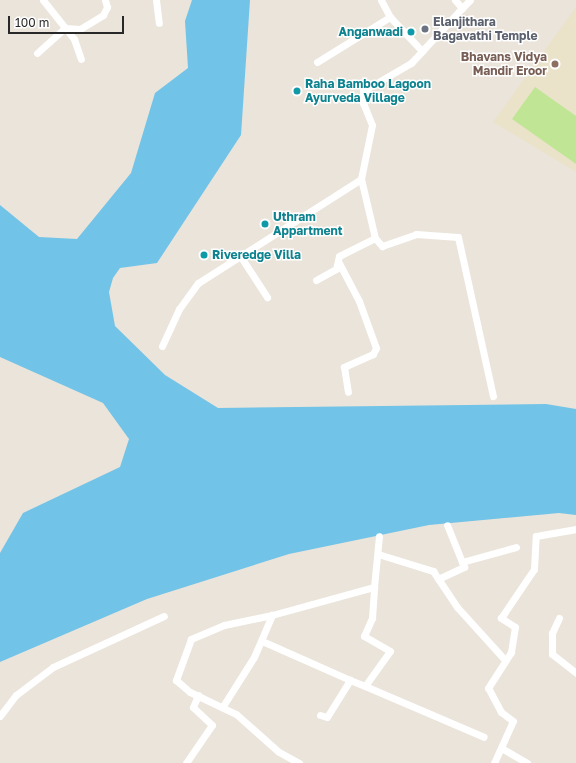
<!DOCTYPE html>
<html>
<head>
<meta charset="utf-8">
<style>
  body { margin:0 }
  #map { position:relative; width:576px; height:763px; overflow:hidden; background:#eae4da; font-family:"Golos Text",sans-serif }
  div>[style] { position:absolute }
  .education>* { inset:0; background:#ebe2ca }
  .pitch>* { inset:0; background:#bfe595 }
  .water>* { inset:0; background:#71c3e8 }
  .street>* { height:7px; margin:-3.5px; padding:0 3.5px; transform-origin:3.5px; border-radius:3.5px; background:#fff }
  .dots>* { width:11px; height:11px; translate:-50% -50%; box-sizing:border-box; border:2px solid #fff; border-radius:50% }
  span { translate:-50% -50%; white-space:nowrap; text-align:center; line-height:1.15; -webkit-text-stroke:3px #fff; paint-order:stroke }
  .worship-label { font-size:12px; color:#5b616d; font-weight:700 }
  .left { translate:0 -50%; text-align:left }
  .culture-label { font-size:12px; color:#0d838f; font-weight:700 }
  .right { translate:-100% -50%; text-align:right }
  .education-label { font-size:12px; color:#785e54; font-weight:700 }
  .scale { position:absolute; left:8px; top:16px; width:116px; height:18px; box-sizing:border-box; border:2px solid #282828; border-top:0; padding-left:5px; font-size:12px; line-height:14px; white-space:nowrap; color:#282828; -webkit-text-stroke:3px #fff; paint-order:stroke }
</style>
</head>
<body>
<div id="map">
  <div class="education">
    <i style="clip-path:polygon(576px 7px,576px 172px,493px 122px)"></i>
  </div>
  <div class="pitch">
    <i style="clip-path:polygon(535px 87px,576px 116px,576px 164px,512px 119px)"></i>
  </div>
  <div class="water">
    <i style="clip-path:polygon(192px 0,250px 0,241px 135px,157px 263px,120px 268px,113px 278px,109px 292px,115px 326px,165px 375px,218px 408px,546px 404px,576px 409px,576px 515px,559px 513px,429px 525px,289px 554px,147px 599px,0 662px,0 553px,23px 513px,120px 467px,129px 439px,103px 403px,0 357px,0 205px,39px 237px,77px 239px,131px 173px,155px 93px,188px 68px,185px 21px)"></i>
  </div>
  <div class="street">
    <i style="left:43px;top:0;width:50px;rotate:51.5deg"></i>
    <i style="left:74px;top:39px;width:21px;rotate:71deg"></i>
    <i style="left:156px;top:0;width:23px;rotate:83deg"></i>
    <i style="left:381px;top:0;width:19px;rotate:62deg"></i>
    <i style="left:455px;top:0;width:11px;rotate:49deg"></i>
    <i style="left:462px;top:8px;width:11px;rotate:-45deg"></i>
    <i style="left:37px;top:53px;width:38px;rotate:-42deg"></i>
    <i style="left:65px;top:28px;width:15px;rotate:4deg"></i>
    <i style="left:80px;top:29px;width:27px;rotate:-31deg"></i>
    <i style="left:103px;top:15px;width:9px;rotate:-63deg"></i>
    <i style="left:107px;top:7px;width:7px;rotate:-106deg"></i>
    <i style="left:317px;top:62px;width:86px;rotate:-31.7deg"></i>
    <i style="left:390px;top:17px;width:47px;rotate:46.7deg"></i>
    <i style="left:422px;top:51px;width:59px;rotate:-47.1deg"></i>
    <i style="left:375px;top:238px;width:11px;rotate:49deg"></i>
    <i style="left:382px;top:246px;width:36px;rotate:-19deg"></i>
    <i style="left:416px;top:234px;width:42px;rotate:4.1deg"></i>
    <i style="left:458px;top:237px;width:163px;rotate:77.6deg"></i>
    <i style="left:241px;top:257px;width:48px;rotate:57deg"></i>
    <i style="left:339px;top:263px;width:43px;rotate:62.2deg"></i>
    <i style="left:359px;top:301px;width:50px;rotate:70.1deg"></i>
    <i style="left:376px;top:348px;width:7px;rotate:117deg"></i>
    <i style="left:373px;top:354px;width:32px;rotate:156deg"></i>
    <i style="left:344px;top:367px;width:25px;rotate:81deg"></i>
    <i style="left:316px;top:280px;width:23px;rotate:-29deg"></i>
    <i style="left:336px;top:269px;width:13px;rotate:-77deg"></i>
    <i style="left:339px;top:256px;width:40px;rotate:-26.6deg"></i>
    <i style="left:375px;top:238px;width:61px;rotate:-103.3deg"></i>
    <i style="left:162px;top:346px;width:41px;rotate:-65.3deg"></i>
    <i style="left:179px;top:309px;width:32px;rotate:-54deg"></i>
    <i style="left:198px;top:283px;width:193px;rotate:-32.5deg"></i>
    <i style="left:361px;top:179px;width:55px;rotate:-78.5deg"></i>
    <i style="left:372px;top:125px;width:24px;rotate:-112deg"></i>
    <i style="left:363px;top:103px;width:12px;rotate:-90deg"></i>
    <i style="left:363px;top:91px;width:56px;rotate:-30.3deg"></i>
    <i style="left:411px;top:63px;width:16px;rotate:-47deg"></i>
    <i style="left:378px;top:554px;width:58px;rotate:17.2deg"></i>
    <i style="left:433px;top:571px;width:43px;rotate:56.3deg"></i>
    <i style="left:457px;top:607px;width:72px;rotate:47.8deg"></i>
    <i style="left:462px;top:562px;width:56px;rotate:-15.5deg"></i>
    <i style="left:438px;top:579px;width:29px;rotate:-25deg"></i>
    <i style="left:464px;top:567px;width:45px;rotate:-112deg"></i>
    <i style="left:272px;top:615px;width:106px;rotate:-15.4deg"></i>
    <i style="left:374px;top:587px;width:51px;rotate:-84.4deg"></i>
    <i style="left:559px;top:618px;width:17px;rotate:115deg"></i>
    <i style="left:552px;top:633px;width:21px;rotate:90deg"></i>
    <i style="left:552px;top:654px;width:31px;rotate:38deg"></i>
    <i style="left:262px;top:641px;width:96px;rotate:23.9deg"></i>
    <i style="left:365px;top:686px;width:129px;rotate:23.2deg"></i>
    <i style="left:223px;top:706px;width:58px;rotate:-57.7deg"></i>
    <i style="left:254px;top:657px;width:46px;rotate:-66.8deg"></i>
    <i style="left:272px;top:615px;width:49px;rotate:168.2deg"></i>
    <i style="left:224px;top:625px;width:36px;rotate:157deg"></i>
    <i style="left:191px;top:639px;width:44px;rotate:110.1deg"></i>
    <i style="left:176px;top:680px;width:18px;rotate:41deg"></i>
    <i style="left:190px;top:692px;width:51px;rotate:25.6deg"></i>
    <i style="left:236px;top:714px;width:57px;rotate:41.5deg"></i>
    <i style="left:279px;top:752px;width:23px;rotate:29deg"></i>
    <i style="left:320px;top:715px;width:7px;rotate:16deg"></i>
    <i style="left:327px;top:717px;width:44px;rotate:-58.1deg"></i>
    <i style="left:350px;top:680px;width:16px;rotate:22deg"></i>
    <i style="left:365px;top:686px;width:43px;rotate:-54.5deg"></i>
    <i style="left:390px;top:651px;width:30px;rotate:-150deg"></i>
    <i style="left:364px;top:636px;width:20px;rotate:-66deg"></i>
    <i style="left:372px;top:618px;width:31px;rotate:-86deg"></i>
    <i style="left:0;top:716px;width:26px;rotate:-53deg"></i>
    <i style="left:16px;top:695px;width:46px;rotate:-37.1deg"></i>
    <i style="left:53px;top:667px;width:122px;rotate:-24.7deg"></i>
    <i style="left:503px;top:749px;width:28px;rotate:30deg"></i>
    <i style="left:186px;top:763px;width:46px;rotate:-55.6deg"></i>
    <i style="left:212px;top:725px;width:26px;rotate:-137deg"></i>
    <i style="left:193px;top:707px;width:13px;rotate:-67deg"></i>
    <i style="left:494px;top:763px;width:46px;rotate:-65.7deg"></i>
    <i style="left:513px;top:721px;width:15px;rotate:-143deg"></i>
    <i style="left:501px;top:712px;width:27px;rotate:-118deg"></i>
    <i style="left:488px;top:688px;width:43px;rotate:-57.4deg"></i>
    <i style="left:511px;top:652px;width:25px;rotate:-81deg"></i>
    <i style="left:515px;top:627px;width:17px;rotate:-147deg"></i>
    <i style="left:501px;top:618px;width:59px;rotate:-56deg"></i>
    <i style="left:534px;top:569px;width:33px;rotate:-87deg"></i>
    <i style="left:536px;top:536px;width:41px;rotate:-9.9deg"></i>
  </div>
  <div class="dots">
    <i style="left:425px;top:29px;background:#6b7280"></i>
    <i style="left:411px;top:32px;background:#0f9aa8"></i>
    <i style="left:555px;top:64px;background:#8d6e63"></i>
    <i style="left:297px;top:91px;background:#0f9aa8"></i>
    <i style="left:265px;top:224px;background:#0f9aa8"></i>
    <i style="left:204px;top:255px;background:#0f9aa8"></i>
  </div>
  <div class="worship-label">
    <span class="left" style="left:433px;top:29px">Elanjithara<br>Bagavathi Temple</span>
  </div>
  <div class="culture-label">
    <span class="right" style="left:403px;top:32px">Anganwadi</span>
    <span class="left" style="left:305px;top:91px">Raha Bamboo Lagoon<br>Ayurveda Village</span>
    <span class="left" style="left:273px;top:224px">Uthram<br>Appartment</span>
    <span class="left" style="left:212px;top:255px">Riveredge Villa</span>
  </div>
  <div class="education-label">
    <span class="right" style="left:547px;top:64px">Bhavans Vidya<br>Mandir Eroor</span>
  </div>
  <div class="scale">100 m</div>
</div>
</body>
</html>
